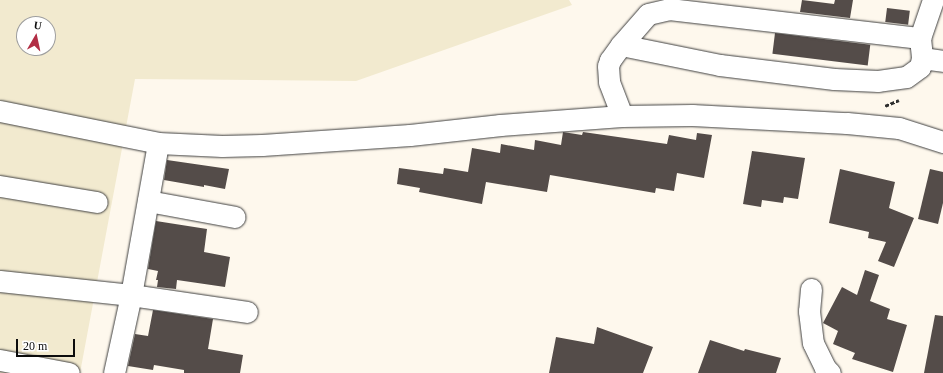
<!DOCTYPE html>
<html>
<head>
<meta charset="utf-8">
<style>
  body { margin:0 }
  #map { position:relative; width:943px; height:373px; overflow:hidden; background:#fef8ed; font-family:"Times New Roman",serif }
  div>[style] { position:absolute }
  .farmland>* { inset:0; background:#f2eacf }
  .building>* { inset:0; background:#544c49; transform-origin:0 0 }
  .path>* { height:2.5px; margin-top:-1.25px; transform-origin:0; background:repeating-linear-gradient(90deg,#2e2e2e 0 4px,transparent 0 6px) }
  .roads { filter:drop-shadow(0 0 1px #3f3f3f) drop-shadow(0 0 1px #3f3f3f) }
  .minor>* { height:21px; margin:-10.5px; padding:0 10.5px; transform-origin:10.5px; border-radius:10.5px; background:#fff }
  span { translate:-50% -50%; white-space:nowrap; text-align:center; line-height:1.15; -webkit-text-stroke:4px #fff; paint-order:stroke }
  .north { position:absolute; left:16px; top:16px; width:40px; height:40px; box-sizing:border-box; background:#fff; border:1px solid #9e9e9e; border-radius:50%; rotate:9deg; font-size:11px; font-weight:700; line-height:16px; text-align:center; color:#0c0c0c }
  .north::after { content:''; display:block; margin:auto; width:14px; height:18px; background:#b22e45; clip-path:polygon(50% 0,100% 100%,50% 72%,0 100%) }
  .scale { position:absolute; left:16px; top:339px; width:59px; height:18px; box-sizing:border-box; border:2px solid #0c0c0c; border-top:0; padding-left:5px; font-size:12px; line-height:14px; white-space:nowrap; color:#0c0c0c; -webkit-text-stroke:3px #fff; paint-order:stroke }
</style>
</head>
<body>
<div id="map">
  <div class="farmland">
    <i style="clip-path:polygon(evenodd,0 0,569px 0,572px 5px,356px 81px,135px 79px,80px 373px,0 373px,0 0,24px 24px,48px 24px,48px 48px,24px 48px,24px 24px)"></i>
  </div>
  <div class="building">
    <i style="clip-path:polygon(802px 0,834px 4px,835px 0,853px 0,850px 18px,800px 12px)"></i>
    <i style="left:887px;top:8px;width:23px;height:14px;rotate:7deg"></i>
    <i style="left:775px;top:33px;width:96px;height:21px;rotate:7deg"></i>
    <i style="clip-path:polygon(563px 132px,582px 135px,583px 132px,667px 144px,669px 135px,696px 140px,697px 133px,712px 135px,704px 178px,677px 173px,674px 191px,656px 188px,655px 193px,550px 175px,547px 192px,486px 182px,482px 204px,419px 192px,420px 188px,397px 184px,399px 168px,443px 174px,444px 168px,468px 172px,472px 148px,500px 153px,501px 144px,534px 150px,535px 140px,561px 145px)"></i>
    <i style="clip-path:polygon(752px 151px,805px 158px,798px 199px,784px 197px,783px 203px,762px 200px,761px 207px,743px 204px)"></i>
    <i style="clip-path:polygon(167px 160px,229px 169px,225px 189px,204px 185px,204px 187px,164px 180px)"></i>
    <i style="clip-path:polygon(840px 169px,895px 182px,889px 208px,914px 218px,894px 267px,878px 261px,886px 242px,868px 238px,869px 232px,829px 223px)"></i>
    <i style="clip-path:polygon(930px 169px,943px 172px,943px 203px,938px 224px,918px 219px)"></i>
    <i style="clip-path:polygon(156px 221px,207px 229px,204px 252px,230px 257px,225px 287px,177px 280px,176px 289px,157px 287px,158px 280px,156px 280px,158px 271px,148px 269px)"></i>
    <i style="clip-path:polygon(865px 270px,879px 275px,870px 301px,890px 309px,887px 319px,907px 325px,893px 372px,852px 359px,855px 353px,833px 344px,838px 331px,823px 323px,842px 287px,857px 295px)"></i>
    <i style="clip-path:polygon(153px 310px,213px 319px,208px 349px,243px 355px,240px 373px,184px 373px,184px 370px,154px 365px,153px 370px,128px 366px,135px 334px,148px 336px)"></i>
    <i style="clip-path:polygon(935px 315px,943px 316px,943px 373px,924px 373px)"></i>
    <i style="clip-path:polygon(597px 327px,653px 347px,643px 373px,549px 373px,556px 337px,594px 344px)"></i>
    <i style="clip-path:polygon(710px 340px,744px 351px,745px 349px,781px 358px,776px 373px,698px 373px)"></i>
  </div>
  <div class="path">
    <i style="left:885px;top:106px;width:15px;rotate:-23deg"></i>
  </div>
  <div class="roads">
    <div class="minor">
      <i style="left:933px;top:0;width:40px;rotate:108.9deg"></i>
      <i style="left:920px;top:38px;width:20px;rotate:84deg"></i>
      <i style="left:922px;top:58px;width:9px;rotate:103deg"></i>
      <i style="left:920px;top:67px;width:17px;rotate:144deg"></i>
      <i style="left:906px;top:77px;width:28px;rotate:172deg"></i>
      <i style="left:878px;top:81px;width:44px;rotate:-177.4deg"></i>
      <i style="left:834px;top:79px;width:115px;rotate:-173deg"></i>
      <i style="left:720px;top:65px;width:101px;rotate:-168.6deg"></i>
      <i style="left:621px;top:45px;width:19px;rotate:126deg"></i>
      <i style="left:610px;top:60px;width:6px;rotate:108deg"></i>
      <i style="left:608px;top:66px;width:16px;rotate:86deg"></i>
      <i style="left:609px;top:82px;width:36px;rotate:69deg"></i>
      <i style="left:622px;top:116px;width:70px;rotate:-0.8deg"></i>
      <i style="left:692px;top:115px;width:155px;rotate:3deg"></i>
      <i style="left:847px;top:123px;width:52px;rotate:5.5deg"></i>
      <i style="left:899px;top:128px;width:46px;rotate:17.7deg"></i>
      <i style="left:621px;top:45px;width:41px;rotate:-48.9deg"></i>
      <i style="left:648px;top:14px;width:22px;rotate:-13deg"></i>
      <i style="left:669px;top:9px;width:253px;rotate:6.6deg"></i>
      <i style="left:922px;top:58px;width:21px;rotate:8deg"></i>
      <i style="left:0;top:111px;width:161px;rotate:11.4deg"></i>
      <i style="left:158px;top:143px;width:64px;rotate:2.7deg"></i>
      <i style="left:222px;top:146px;width:40px;rotate:-1.4deg"></i>
      <i style="left:262px;top:145px;width:148px;rotate:-3.9deg"></i>
      <i style="left:410px;top:135px;width:91px;rotate:-6.3deg"></i>
      <i style="left:500px;top:125px;width:122px;rotate:-4.2deg"></i>
      <i style="left:0;top:186px;width:98px;rotate:9.4deg"></i>
      <i style="left:148px;top:201px;width:88px;rotate:10.4deg"></i>
      <i style="left:0;top:281px;width:132px;rotate:6.1deg"></i>
      <i style="left:131px;top:295px;width:117px;rotate:8.3deg"></i>
      <i style="left:811px;top:289px;width:22px;rotate:95deg"></i>
      <i style="left:809px;top:311px;width:32px;rotate:83deg"></i>
      <i style="left:813px;top:343px;width:28px;rotate:64deg"></i>
      <i style="left:825px;top:368px;width:7px;rotate:45deg"></i>
      <i style="left:0;top:360px;width:70px;rotate:10.7deg"></i>
      <i style="left:114px;top:373px;width:80px;rotate:-77.7deg"></i>
      <i style="left:131px;top:295px;width:154px;rotate:-79.9deg"></i>
    </div>
  </div>
  <div class="north">U</div>
  <div class="scale">20 m</div>
</div>
</body>
</html>
